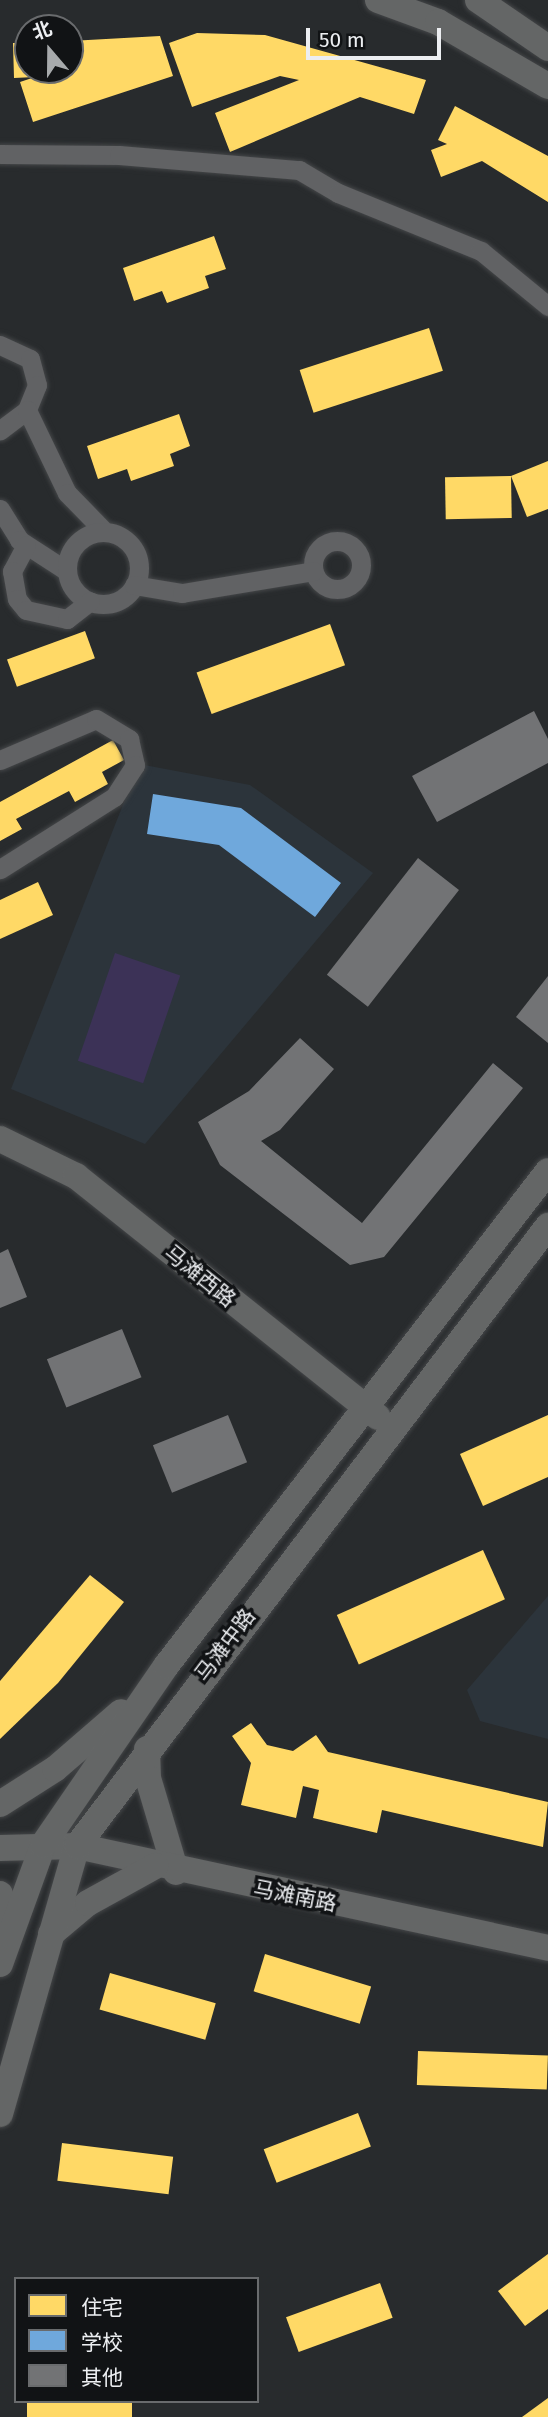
<!DOCTYPE html>
<html>
<head>
<meta charset="utf-8">
<style>
  body { margin:0 }
  #map { position:relative; width:548px; height:2417px; overflow:hidden; background:#282b2d; font-family:"Fira Sans","Noto Sans SC",sans-serif }
  div>[style] { position:absolute }
  .built>* { inset:0; background:#2c343b }
  .green>* { inset:0; background:#3c3257; transform-origin:0 0 }
  .homes>* { inset:0; background:#ffd966; transform-origin:0 0 }
  .schools>* { inset:0; background:#6fa8dc }
  .building>* { inset:0; background:#727375; transform-origin:0 0 }
  .roads { filter:drop-shadow(0 0 2px #444648) drop-shadow(0 0 2px #444648) }
  .street>* { height:19px; margin:-9.5px; padding:0 9.5px; transform-origin:9.5px; border-radius:9.5px; background:#616264 }
  .street>.ring { margin:-9.5px; padding:0; box-sizing:content-box; background:none; border:19px solid #616264; border-radius:50% }
  .secondary>* { height:26px; margin:-13px; padding:0 13px; transform-origin:13px; border-radius:13px; background:#646666 }
  span { translate:-50% -50%; white-space:nowrap; text-align:center; line-height:1.15; -webkit-text-stroke:7px #111315; paint-order:stroke }
  .street-label { font-size:21px; color:#eceef1 }
  .legend { position:absolute; left:14px; top:2277px; width:245px; height:126px; box-sizing:border-box; background:#111315; border:2px solid #696b6d; margin:0; padding:9px 12px; list-style:none; font-size:21px; color:#eceef1 }
  .legend li { display:flex; align-items:center; gap:14px; height:35px }
  .legend b { width:35px; border:2px solid #696b6d }
  .north { position:absolute; left:14px; top:14px; width:70px; height:70px; box-sizing:border-box; background:#111315; border:2px solid #696b6d; border-radius:50%; rotate:340deg; font-size:19px; font-weight:700; line-height:28px; text-align:center; color:#eceef1 }
  .north::after { content:''; display:block; margin:auto; width:24px; height:32px; background:#a7aaac; clip-path:polygon(50% 0,100% 100%,50% 72%,0 100%) }
  .scale { position:absolute; left:306px; top:28px; width:135px; height:32px; box-sizing:border-box; border:4px solid #eceef1; border-top:0; padding-left:9px; font-size:21px; line-height:24px; white-space:nowrap; color:#eceef1; -webkit-text-stroke:5px #111315; paint-order:stroke }
</style>
</head>
<body>
<div id="map">
  <div class="built">
    <i style="clip-path:polygon(139px 764px,250px 785px,373px 873px,145px 1144px,11px 1089px)"></i>
    <i style="clip-path:polygon(548px 1596px,548px 1739px,480px 1721px,467px 1690px)"></i>
  </div>
  <div class="green">
    <i style="left:115px;top:953px;width:69px;height:114px;rotate:19deg"></i>
  </div>
  <div class="homes">
    <i style="clip-path:polygon(197px 33px,265px 35px,426px 80px,414px 114px,360px 97px,230px 152px,215px 113px,299px 80px,280px 76px,192px 107px,169px 43px)"></i>
    <i style="clip-path:polygon(160px 36px,173px 76px,33px 122px,20px 82px,35px 77px,14px 78px,13px 43px,28px 43px,28px 70px,70px 70px,70px 41px)"></i>
    <i style="clip-path:polygon(455px 106px,548px 156px,548px 202px,482px 161px,441px 177px,431px 150px,447px 144px,438px 140px)"></i>
    <i style="clip-path:polygon(214px 236px,226px 269px,205px 276px,209px 288px,167px 303px,162px 291px,134px 301px,123px 268px)"></i>
    <i style="left:429px;top:328px;width:45px;height:136px;rotate:72deg"></i>
    <i style="clip-path:polygon(179px 414px,190px 446px,170px 454px,174px 466px,131px 481px,127px 469px,98px 479px,87px 446px)"></i>
    <i style="clip-path:polygon(548px 461px,548px 509px,527px 517px,511px 476px)"></i>
    <i style="left:511px;top:476px;width:42px;height:66px;rotate:89deg"></i>
    <i style="left:330px;top:624px;width:44px;height:142px;rotate:70deg"></i>
    <i style="left:85px;top:631px;width:29px;height:83px;rotate:70deg"></i>
    <i style="clip-path:polygon(113px 740px,124px 760px,102px 772px,108px 784px,75px 802px,69px 791px,16px 819px,22px 829px,0 841px,0 802px)"></i>
    <i style="clip-path:polygon(38px 882px,53px 915px,0 939px,0 900px)"></i>
    <i style="clip-path:polygon(548px 1415px,548px 1477px,483px 1506px,460px 1454px)"></i>
    <i style="left:483px;top:1550px;width:54px;height:160px;rotate:66deg"></i>
    <i style="clip-path:polygon(90px 1575px,124px 1602px,58px 1683px,0 1739px,0 1681px)"></i>
    <i style="clip-path:polygon(251px 1723px,267px 1745px,293px 1751px,316px 1735px,328px 1752px,548px 1802px,543px 1847px,382px 1810px,377px 1833px,313px 1818px,319px 1790px,303px 1786px,296px 1818px,241px 1805px,251px 1763px,232px 1736px)"></i>
    <i style="left:265px;top:1954px;width:111px;height:39px;rotate:17deg"></i>
    <i style="left:110px;top:1973px;width:110px;height:38px;rotate:16deg"></i>
    <i style="left:418px;top:2051px;width:130px;height:34px;rotate:2deg"></i>
    <i style="left:358px;top:2113px;width:36px;height:101px;rotate:69deg"></i>
    <i style="left:62px;top:2143px;width:112px;height:38px;rotate:7deg"></i>
    <i style="clip-path:polygon(548px 2254px,548px 2309px,525px 2326px,498px 2291px)"></i>
    <i style="left:380px;top:2283px;width:37px;height:100px;rotate:70deg"></i>
    <i style="clip-path:polygon(548px 2398px,548px 2417px,522px 2417px)"></i>
    <i style="left:27px;top:2401px;width:105px;height:16px"></i>
  </div>
  <div class="schools">
    <i style="clip-path:polygon(153px 794px,241px 808px,341px 883px,315px 917px,219px 845px,147px 834px)"></i>
  </div>
  <div class="building">
    <i style="clip-path:polygon(534px 711px,548px 739px,548px 763px,437px 822px,412px 776px)"></i>
    <i style="left:418px;top:858px;width:52px;height:148px;rotate:38deg"></i>
    <i style="clip-path:polygon(548px 976px,548px 1043px,516px 1017px)"></i>
    <i style="clip-path:polygon(300px 1038px,334px 1069px,280px 1130px,261px 1141px,362px 1223px,493px 1063px,523px 1088px,384px 1257px,350px 1265px,220px 1165px,198px 1122px,249px 1091px)"></i>
    <i style="clip-path:polygon(8px 1249px,27px 1297px,0 1308px,0 1253px)"></i>
    <i style="left:122px;top:1329px;width:52px;height:81px;rotate:68deg"></i>
    <i style="left:228px;top:1415px;width:51px;height:81px;rotate:68deg"></i>
  </div>
  <div class="roads">
    <div class="street">
      <i style="left:0;top:154px;width:119px;rotate:0.5deg"></i>
      <i style="left:119px;top:155px;width:181px;rotate:4.8deg"></i>
      <i style="left:299px;top:170px;width:45px;rotate:30.5deg"></i>
      <i style="left:338px;top:193px;width:154px;rotate:22.1deg"></i>
      <i style="left:481px;top:251px;width:87px;rotate:39.4deg"></i>
      <i style="left:0;top:345px;width:33px;rotate:25deg"></i>
      <i style="left:30px;top:359px;width:27px;rotate:75deg"></i>
      <i style="left:37px;top:385px;width:27px;rotate:112deg"></i>
      <i style="left:27px;top:410px;width:34px;rotate:143deg"></i>
      <i style="left:27px;top:410px;width:92px;rotate:64.3deg"></i>
      <i style="left:67px;top:493px;width:54px;rotate:45.7deg"></i>
      <i style="left:0;top:509px;width:36px;rotate:58deg"></i>
      <i style="left:19px;top:540px;width:57px;rotate:32.9deg"></i>
      <i class="ring" style="left:67px;top:532px;width:53px;height:53px"></i>
      <i class="ring" style="left:313px;top:541px;width:29px;height:29px"></i>
      <i style="left:26px;top:545px;width:30px;rotate:118deg"></i>
      <i style="left:12px;top:571px;width:28px;rotate:80deg"></i>
      <i style="left:17px;top:599px;width:14px;rotate:51deg"></i>
      <i style="left:26px;top:610px;width:42px;rotate:12.4deg"></i>
      <i style="left:67px;top:619px;width:29px;rotate:-38deg"></i>
      <i style="left:134px;top:585px;width:49px;rotate:9.5deg"></i>
      <i style="left:182px;top:593px;width:133px;rotate:-9.5deg"></i>
      <i style="left:0;top:760px;width:104px;rotate:-23.1deg"></i>
      <i style="left:96px;top:719px;width:39px;rotate:31deg"></i>
      <i style="left:129px;top:739px;width:27px;rotate:77deg"></i>
      <i style="left:135px;top:765px;width:38px;rotate:123deg"></i>
      <i style="left:114px;top:797px;width:135px;rotate:147.7deg"></i>
    </div>
    <div class="secondary">
      <i style="left:378px;top:0;width:64px;rotate:20.1deg"></i>
      <i style="left:438px;top:22px;width:127px;rotate:30.2deg"></i>
      <i style="left:478px;top:0;width:85px;rotate:34.4deg"></i>
      <i style="left:0;top:1139px;width:85px;rotate:26deg"></i>
      <i style="left:76px;top:1176px;width:386px;rotate:38.6deg"></i>
      <i style="left:147px;top:1749px;width:29px;rotate:88deg"></i>
      <i style="left:148px;top:1778px;width:98px;rotate:73.4deg"></i>
      <i style="left:0;top:1804px;width:65px;rotate:-32.5deg"></i>
      <i style="left:55px;top:1769px;width:87px;rotate:-40.8deg"></i>
      <i style="left:0;top:1848px;width:77px;rotate:-1.5deg"></i>
      <i style="left:77px;top:1846px;width:482px;rotate:12.2deg"></i>
      <i style="left:0;top:1894px;width:38px;rotate:72deg"></i>
      <i style="left:51px;top:1934px;width:48px;rotate:-40deg"></i>
      <i style="left:88px;top:1903px;width:77px;rotate:-28.9deg"></i>
      <i style="left:0;top:1964px;width:127px;rotate:-70.1deg"></i>
      <i style="left:43px;top:1845px;width:217px;rotate:-55.5deg"></i>
      <i style="left:166px;top:1666px;width:625px;rotate:-52.34deg"></i>
      <i style="left:0;top:2114px;width:279px;rotate:-74deg"></i>
      <i style="left:77px;top:1846px;width:779px;rotate:-52.78deg"></i>
    </div>
  </div>
  <div class="street-label">
    <span style="left:200px;top:1276px;rotate:39deg">马滩西路</span>
    <span style="left:225px;top:1645px;rotate:-53deg">马滩中路</span>
    <span style="left:295px;top:1896px;rotate:11deg">马滩南路</span>
  </div>
  <ul class="legend">
  <li><b style="height:19px;background:#ffd966"></b>住宅</li>
  <li><b style="height:19px;background:#6fa8dc"></b>学校</li>
  <li><b style="height:19px;background:#727375"></b>其他</li>
  </ul>
  <div class="north">北</div>
  <div class="scale">50 m</div>
</div>
</body>
</html>
